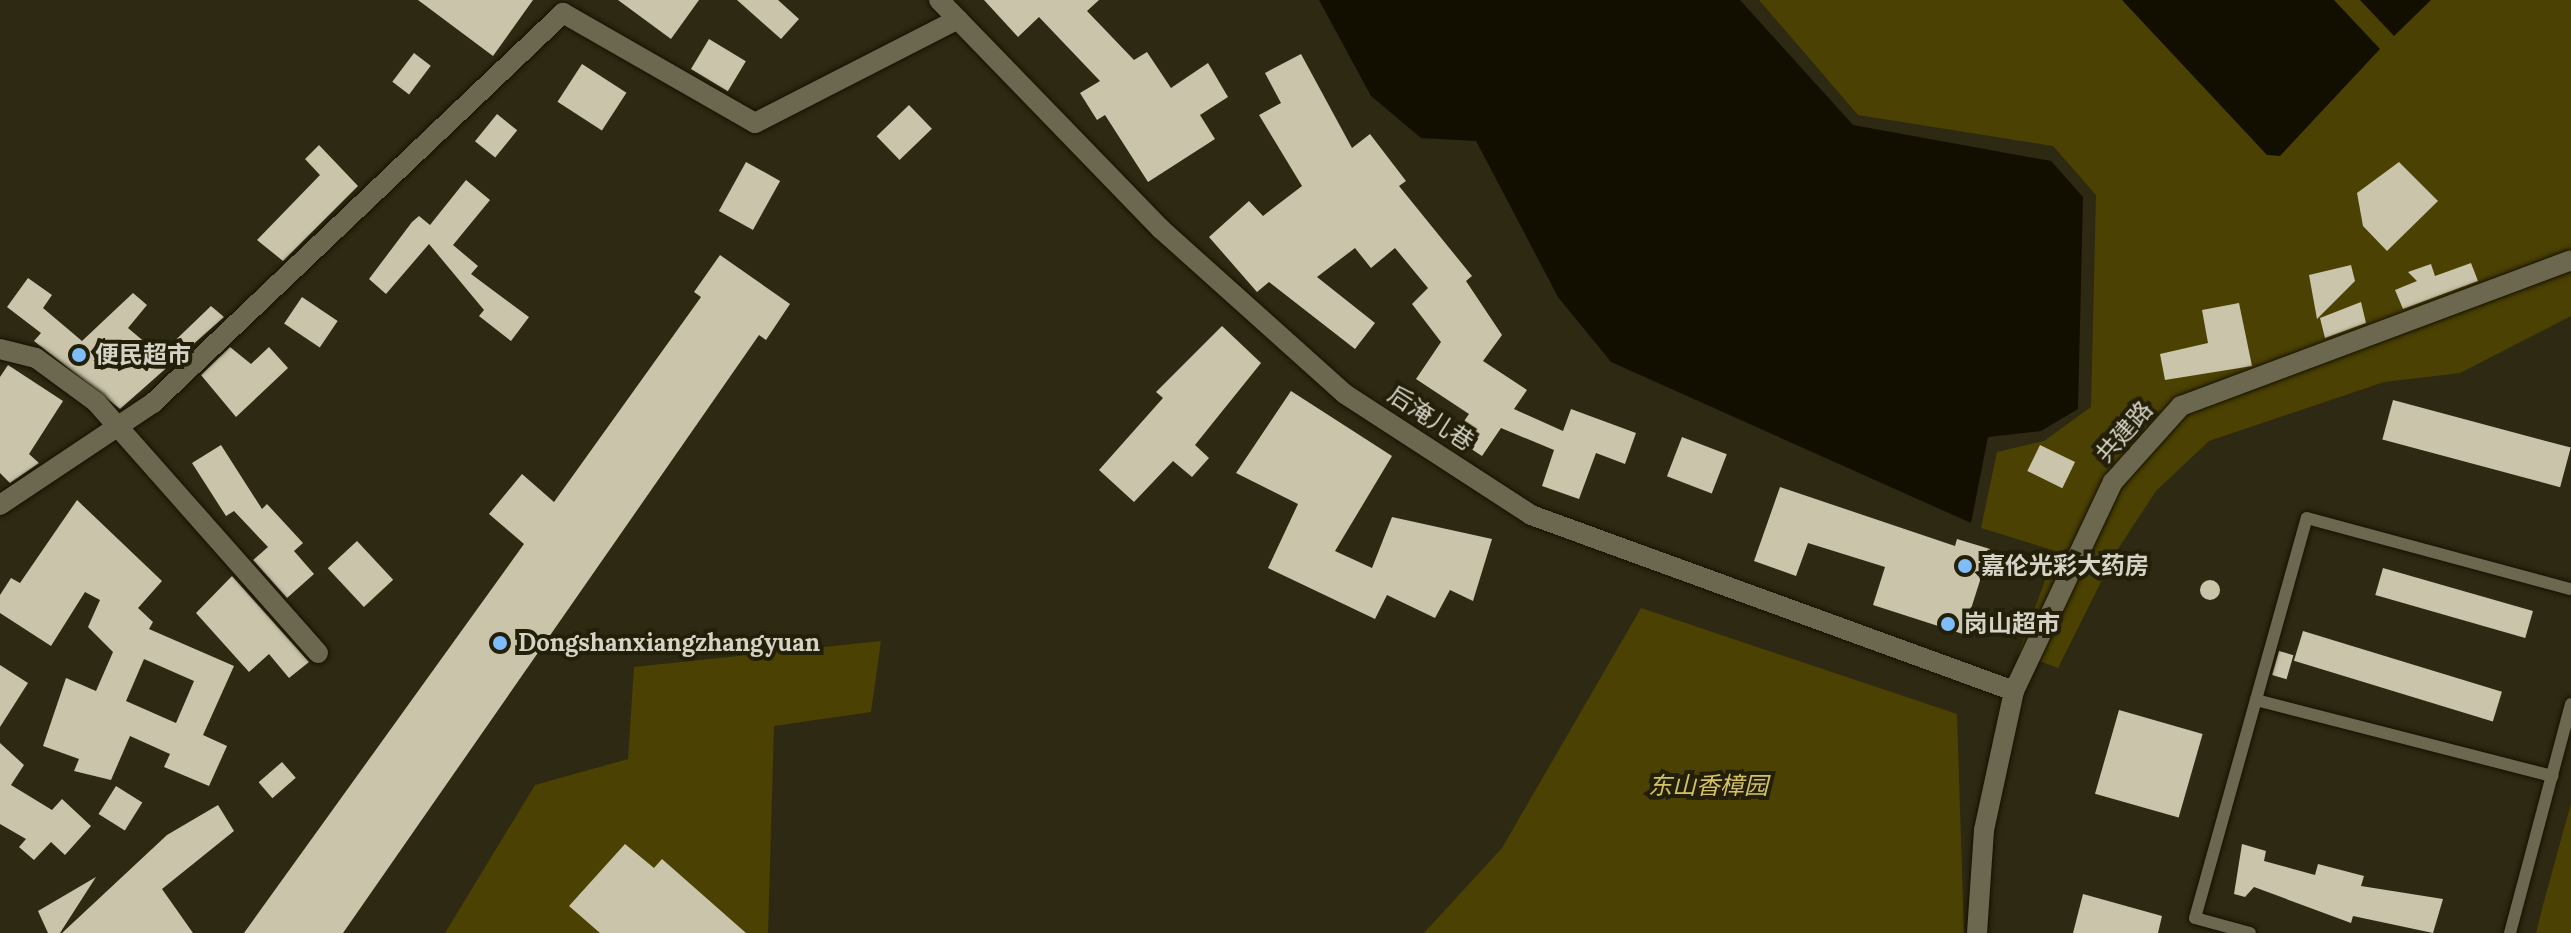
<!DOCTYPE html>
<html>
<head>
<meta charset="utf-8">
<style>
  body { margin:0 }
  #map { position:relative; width:2571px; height:933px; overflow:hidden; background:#2d2912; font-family:Lora,"Noto Sans SC",serif }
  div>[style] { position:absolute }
  .green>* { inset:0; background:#4b4103 }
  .water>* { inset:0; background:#130f00 }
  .building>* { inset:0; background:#cac5aa; transform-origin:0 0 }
  .round { border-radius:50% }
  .roads { filter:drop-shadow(0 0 2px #151100) drop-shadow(0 0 2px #151100) }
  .lane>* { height:12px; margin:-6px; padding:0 6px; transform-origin:6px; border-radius:6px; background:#6c684f }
  .street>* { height:20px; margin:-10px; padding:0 10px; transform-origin:10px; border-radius:10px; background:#6c684f }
  .dots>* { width:22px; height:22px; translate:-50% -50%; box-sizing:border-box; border:4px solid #231f09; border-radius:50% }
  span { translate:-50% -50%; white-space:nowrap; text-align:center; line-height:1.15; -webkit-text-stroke:8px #231f09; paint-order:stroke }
  .poi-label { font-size:24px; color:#d5d3c6; font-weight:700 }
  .left { translate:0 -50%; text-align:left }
  .street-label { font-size:24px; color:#d5d3c6 }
  .park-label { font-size:24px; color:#d4c263; font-style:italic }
</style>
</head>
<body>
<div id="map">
  <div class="green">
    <i style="clip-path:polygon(1759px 0,2571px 0,2571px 316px,2460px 373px,2384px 382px,2209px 441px,2156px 491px,2116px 552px,2058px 668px,2018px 653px,2056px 551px,1981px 528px,1997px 452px,2044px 441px,2091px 407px,2096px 195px,2053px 146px,1858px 115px)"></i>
    <i style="clip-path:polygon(1641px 608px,1957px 714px,1964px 933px,1424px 933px,1502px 848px)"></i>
    <i style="clip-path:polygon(881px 641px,871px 712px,774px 726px,768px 933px,445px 933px,535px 785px,628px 759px,634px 667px)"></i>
    <i style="clip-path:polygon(2571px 803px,2571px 933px,2536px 933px,2543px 905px)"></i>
  </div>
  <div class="water">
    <i style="clip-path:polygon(1319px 0,1740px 0,1853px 125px,2051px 161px,2083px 197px,2078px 409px,2041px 431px,1988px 437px,1971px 523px,1611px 362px,1558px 297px,1476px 141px,1421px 138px,1371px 96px)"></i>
    <i style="clip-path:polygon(2122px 0,2334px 0,2380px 49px,2280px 156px,2267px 155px)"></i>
    <i style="clip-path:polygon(2360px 0,2431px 0,2394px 36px)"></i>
  </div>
  <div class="building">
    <i style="clip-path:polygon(418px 0,533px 0,493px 56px)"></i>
    <i style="clip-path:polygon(618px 0,699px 0,671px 39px)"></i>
    <i style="clip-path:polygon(737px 0,778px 0,799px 19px,781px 39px)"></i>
    <i style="clip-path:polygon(984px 0,1099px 0,1087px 11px,1134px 60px,1147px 52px,1171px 88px,1208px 63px,1228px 97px,1200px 115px,1215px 139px,1148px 182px,1105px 115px,1097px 120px,1080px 93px,1100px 81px,1039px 17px,1018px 37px)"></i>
    <i style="left:709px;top:39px;width:43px;height:35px;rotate:31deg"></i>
    <i style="left:414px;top:53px;width:21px;height:36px;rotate:37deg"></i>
    <i style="clip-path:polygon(1301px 54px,1352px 148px,1370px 134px,1406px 181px,1399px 186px,1472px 276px,1466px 281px,1502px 335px,1483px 361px,1527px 390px,1514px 409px,1563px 431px,1571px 409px,1636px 433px,1625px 464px,1596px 453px,1579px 499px,1542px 486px,1554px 450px,1501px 428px,1482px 456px,1453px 437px,1469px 414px,1416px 379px,1441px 342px,1412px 304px,1428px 288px,1395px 248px,1371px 268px,1355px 248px,1317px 277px,1375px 323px,1355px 349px,1269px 282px,1257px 292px,1209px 237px,1249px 201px,1263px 216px,1302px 186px,1259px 115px,1281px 103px,1265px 73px)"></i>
    <i style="left:582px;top:64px;width:53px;height:45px;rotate:33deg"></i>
    <i style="left:909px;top:105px;width:33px;height:45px;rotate:46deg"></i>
    <i style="left:497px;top:114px;width:26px;height:35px;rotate:39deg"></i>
    <i style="clip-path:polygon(319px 145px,358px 186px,283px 261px,257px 240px,320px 175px,305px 159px)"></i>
    <i style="left:746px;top:162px;width:39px;height:56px;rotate:29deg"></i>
    <i style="clip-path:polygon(2399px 162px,2438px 201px,2387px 251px,2363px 226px,2357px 193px)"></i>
    <i style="clip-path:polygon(466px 180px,490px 200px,453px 245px,478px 266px,471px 274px,529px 317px,511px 341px,479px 316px,484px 310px,429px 244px,386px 294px,369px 279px,412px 222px,419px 216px,430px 225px)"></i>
    <i style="clip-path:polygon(720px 255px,790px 304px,766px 340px,759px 335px,343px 933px,244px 933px,524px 544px,489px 514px,522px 474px,554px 502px,701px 297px,694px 292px)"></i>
    <i style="clip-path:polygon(2471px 263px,2478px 281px,2403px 309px,2395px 290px,2417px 281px,2408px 272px,2431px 264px,2435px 276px)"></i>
    <i style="clip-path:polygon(2351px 265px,2355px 281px,2317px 319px,2309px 275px)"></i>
    <i style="clip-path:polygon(28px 278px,52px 295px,43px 308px,82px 341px,133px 293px,147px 305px,128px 328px,160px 355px,211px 306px,224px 317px,120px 409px,34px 341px,41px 333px,7px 307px)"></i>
    <i style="left:302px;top:297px;width:43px;height:32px;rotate:34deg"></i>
    <i style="clip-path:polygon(2361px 302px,2366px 323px,2325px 338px,2320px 318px)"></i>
    <i style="clip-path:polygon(2239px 303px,2252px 366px,2165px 380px,2160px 354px,2208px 343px,2202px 310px)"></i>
    <i style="clip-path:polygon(1222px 326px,1261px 363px,1195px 445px,1209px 458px,1192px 477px,1173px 461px,1134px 502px,1099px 470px,1163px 398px,1156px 392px)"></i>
    <i style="clip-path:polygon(230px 347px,251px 364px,269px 347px,288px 368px,236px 417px,201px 375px)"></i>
    <i style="clip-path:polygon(8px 365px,63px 401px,29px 454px,39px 463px,10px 483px,0 473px,0 377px)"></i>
    <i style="clip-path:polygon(1291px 391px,1392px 456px,1335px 551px,1372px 568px,1392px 517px,1492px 539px,1473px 601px,1450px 590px,1435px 618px,1387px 595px,1375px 619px,1268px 568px,1298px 504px,1236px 473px)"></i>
    <i style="left:2393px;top:400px;width:184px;height:41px;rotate:15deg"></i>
    <i style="left:1682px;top:437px;width:48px;height:42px;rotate:21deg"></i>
    <i style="clip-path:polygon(221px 445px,262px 509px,267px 504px,303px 543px,294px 551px,314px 574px,287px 598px,253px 560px,268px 547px,234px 511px,226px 516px,192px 463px)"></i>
    <i style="left:2040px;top:445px;width:39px;height:29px;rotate:26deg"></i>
    <i style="clip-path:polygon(1780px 487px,1955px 546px,1957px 539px,1990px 549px,1963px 634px,1873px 605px,1885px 567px,1808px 543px,1796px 576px,1754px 561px)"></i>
    <i style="clip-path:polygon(evenodd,77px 500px,162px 581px,138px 608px,153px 622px,149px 629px,234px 666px,203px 735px,227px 746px,209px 786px,164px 767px,170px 754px,130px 736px,111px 780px,74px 771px,79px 759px,43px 746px,66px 678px,96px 691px,113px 652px,88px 627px,100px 600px,85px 592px,51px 646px,0 613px,0 595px,11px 578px,20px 583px,77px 500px,144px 659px,194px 681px,176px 723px,126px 701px,144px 659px)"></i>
    <i style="left:357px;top:541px;width:53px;height:40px;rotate:47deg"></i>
    <i style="left:2383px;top:568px;width:156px;height:28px;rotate:16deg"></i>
    <i style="clip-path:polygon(232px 576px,309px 662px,289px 678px,269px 654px,249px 672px,196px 613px)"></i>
    <i class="round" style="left:2200px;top:580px;width:20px;height:20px"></i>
    <i style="left:2303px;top:631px;width:208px;height:31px;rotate:17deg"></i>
    <i style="left:2279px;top:651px;width:15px;height:25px;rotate:16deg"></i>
    <i style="clip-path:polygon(0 665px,28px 683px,0 727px)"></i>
    <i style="left:2119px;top:710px;width:87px;height:87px;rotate:16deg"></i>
    <i style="clip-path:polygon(0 743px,24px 765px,11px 785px,52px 810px,62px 799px,91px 826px,65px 855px,51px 842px,34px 860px,19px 847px,26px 839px,0 824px)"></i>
    <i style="left:282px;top:762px;width:21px;height:31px;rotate:49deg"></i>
    <i style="left:116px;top:786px;width:31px;height:33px;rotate:32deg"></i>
    <i style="clip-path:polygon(218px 805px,234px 831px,162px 889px,193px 933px,62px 933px,167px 835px)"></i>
    <i style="clip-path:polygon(625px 844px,654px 868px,662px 859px,746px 933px,600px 933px,569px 906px)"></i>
    <i style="clip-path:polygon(2242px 844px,2266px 851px,2264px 861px,2315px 875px,2318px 864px,2364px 876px,2361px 886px,2443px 899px,2433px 933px,2353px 916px,2351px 923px,2254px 887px,2245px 897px,2234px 894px)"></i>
    <i style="clip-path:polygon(96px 877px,60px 933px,48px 933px,38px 911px)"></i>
    <i style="clip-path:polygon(2083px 894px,2162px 916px,2158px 933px,2073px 933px)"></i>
  </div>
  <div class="roads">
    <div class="lane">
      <i style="left:2256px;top:700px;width:306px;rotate:14.4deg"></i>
      <i style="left:2250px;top:933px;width:57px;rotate:-164.7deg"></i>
      <i style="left:2195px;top:918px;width:415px;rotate:-74.4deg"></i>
      <i style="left:2307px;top:518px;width:273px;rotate:15.1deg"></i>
      <i style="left:2510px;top:933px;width:237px;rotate:-75.1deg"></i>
    </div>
    <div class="street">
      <i style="left:939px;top:0;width:319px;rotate:45.9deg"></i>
      <i style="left:1161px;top:229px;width:247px;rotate:41.9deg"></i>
      <i style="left:1345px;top:394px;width:222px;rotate:33deg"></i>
      <i style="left:1531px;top:515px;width:514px;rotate:20.02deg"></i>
      <i style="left:0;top:349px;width:37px;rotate:14deg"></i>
      <i style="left:36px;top:358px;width:74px;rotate:36.3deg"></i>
      <i style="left:96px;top:402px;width:335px;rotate:48.5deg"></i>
      <i style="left:0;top:505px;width:184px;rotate:-33.7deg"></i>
      <i style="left:153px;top:403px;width:566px;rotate:-43.57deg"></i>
      <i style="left:563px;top:13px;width:221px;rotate:29.8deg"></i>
      <i style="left:755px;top:123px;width:228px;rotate:-27.1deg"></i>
      <i style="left:1977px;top:933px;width:103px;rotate:-86.1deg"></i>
      <i style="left:1984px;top:830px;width:142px;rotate:-77.8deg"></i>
      <i style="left:2014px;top:691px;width:231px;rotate:-64.7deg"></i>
      <i style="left:2113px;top:482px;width:102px;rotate:-48.2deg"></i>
      <i style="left:2181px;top:406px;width:416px;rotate:-20.5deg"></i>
    </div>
  </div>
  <div class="dots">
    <i style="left:79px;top:355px;background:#7fbdfa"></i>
    <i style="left:1965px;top:566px;background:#7fbdfa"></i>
    <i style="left:1948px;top:624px;background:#7fbdfa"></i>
    <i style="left:500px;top:643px;background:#7fbdfa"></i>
  </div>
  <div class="poi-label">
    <span class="left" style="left:95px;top:355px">便民超市</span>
    <span class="left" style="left:1981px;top:566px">嘉伦光彩大药房</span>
    <span class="left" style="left:1964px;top:624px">岗山超市</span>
    <span class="left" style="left:518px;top:643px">Dongshanxiangzhangyuan</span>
  </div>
  <div class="street-label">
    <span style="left:1431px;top:418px;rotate:33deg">后淹儿巷</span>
    <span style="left:2124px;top:432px;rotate:-49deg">共建路</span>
  </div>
  <div class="park-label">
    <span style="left:1708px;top:786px">东山香樟园</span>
  </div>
</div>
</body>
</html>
